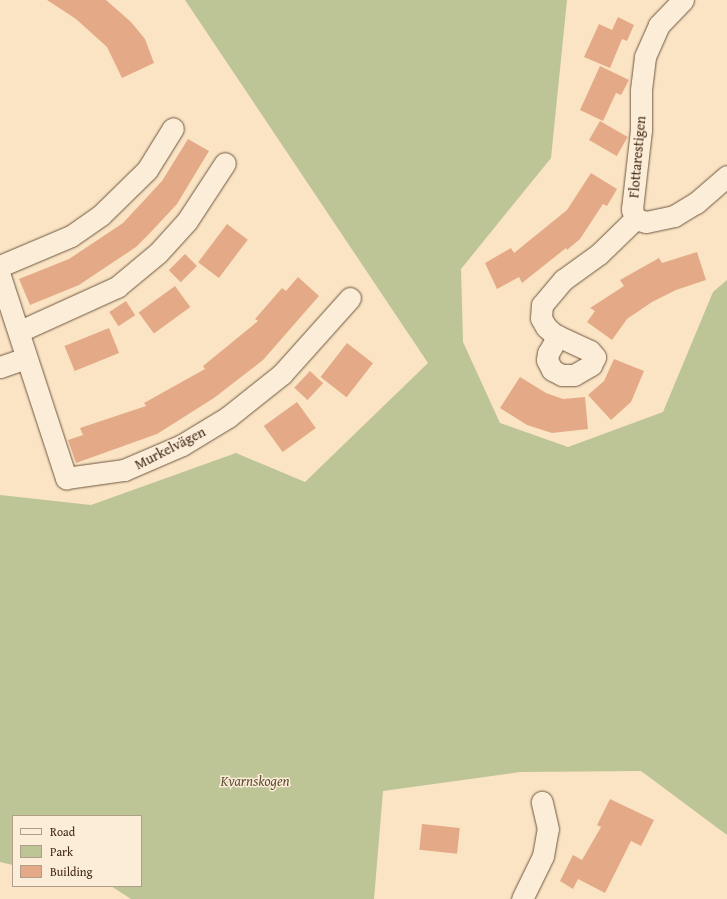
<!DOCTYPE html>
<html>
<head>
<meta charset="utf-8">
<style>
  body { margin:0 }
  #map { position:relative; width:727px; height:899px; overflow:hidden; background:#fae4c4; font-family:"Gentium Book Plus",serif }
  div>[style] { position:absolute }
  .green>* { inset:0; background:#bdc495 }
  .building>* { inset:0; background:#e4aa87; transform-origin:0 0 }
  .roads { filter:drop-shadow(0 0 1px #6f573f) drop-shadow(0 0 1px #6f573f) }
  .minor>* { height:21px; margin:-10.5px; padding:0 10.5px; transform-origin:10.5px; border-radius:10.5px; background:#fcedd9 }
  span { translate:-50% -50%; white-space:nowrap; text-align:center; line-height:1.15; -webkit-text-stroke:3px #fcedd9; paint-order:stroke }
  .street-label { font-size:14px; color:#412813 }
  .park-label { font-size:14px; color:#604f34; font-style:italic }
  .legend { position:absolute; left:12px; top:815px; width:130px; height:72px; box-sizing:border-box; background:#fcedd9; border:1px solid #b19e8a; margin:0; padding:5px 7px; list-style:none; font-size:12px; color:#412813 }
  .legend li { display:flex; align-items:center; gap:8px; height:20px }
  .legend b { width:20px; border:1px solid #b19e8a }
</style>
</head>
<body>
<div id="map">
  <div class="green">
    <i style="clip-path:polygon(185px 0,567px 0,551px 158px,461px 269px,463px 342px,500px 423px,568px 447px,663px 412px,713px 292px,727px 280px,727px 835px,641px 771px,520px 772px,383px 791px,374px 899px,131px 899px,111px 886px,141px 886px,141px 816px,13px 816px,13px 865px,0 862px,0 495px,91px 505px,236px 453px,305px 482px,428px 363px)"></i>
  </div>
  <div class="building">
    <i style="clip-path:polygon(47px 0,106px 0,131px 22px,145px 39px,154px 63px,122px 78px,107px 47px,76px 19px)"></i>
    <i style="clip-path:polygon(618px 17px,634px 25px,627px 41px,622px 39px,610px 68px,584px 57px,599px 24px,612px 30px)"></i>
    <i style="clip-path:polygon(600px 66px,629px 80px,621px 95px,616px 93px,603px 121px,580px 110px)"></i>
    <i style="left:600px;top:121px;width:32px;height:22px;rotate:30deg"></i>
    <i style="clip-path:polygon(188px 139px,209px 151px,177px 204px,150px 233px,136px 247px,79px 285px,30px 305px,19px 279px,69px 259px,123px 223px,162px 181px)"></i>
    <i style="clip-path:polygon(591px 173px,617px 189px,607px 206px,603px 204px,580px 239px,567px 250px,566px 248px,522px 283px,519px 277px,497px 289px,485px 263px,511px 248px,514px 253px,567px 210px)"></i>
    <i style="left:227px;top:224px;width:26px;height:48px;rotate:37deg"></i>
    <i style="clip-path:polygon(697px 252px,706px 280px,676px 290px,652px 302px,627px 319px,612px 340px,587px 322px,595px 311px,590px 308px,624px 286px,620px 280px,659px 258px,662px 263px)"></i>
    <i style="left:185px;top:254px;width:17px;height:23px;rotate:45deg"></i>
    <i style="clip-path:polygon(298px 277px,319px 296px,263px 360px,214px 398px,157px 434px,76px 463px,68px 440px,83px 435px,80px 428px,146px 406px,144px 403px,205px 369px,203px 366px,258px 321px,255px 319px,282px 288px,286px 291px)"></i>
    <i style="left:175px;top:286px;width:26px;height:45px;rotate:54deg"></i>
    <i style="left:126px;top:301px;width:17px;height:20px;rotate:57deg"></i>
    <i style="left:109px;top:328px;width:27px;height:48px;rotate:68deg"></i>
    <i style="left:347px;top:343px;width:33px;height:43px;rotate:38deg"></i>
    <i style="clip-path:polygon(614px 359px,644px 371px,631px 402px,611px 420px,588px 395px,604px 381px)"></i>
    <i style="left:310px;top:371px;width:18px;height:23px;rotate:43deg"></i>
    <i style="clip-path:polygon(520px 377px,546px 393px,563px 399px,585px 397px,588px 429px,552px 433px,527px 425px,500px 408px)"></i>
    <i style="left:297px;top:402px;width:32px;height:41px;rotate:54deg"></i>
    <i style="clip-path:polygon(610px 799px,654px 820px,641px 846px,631px 841px,605px 893px,578px 879px,573px 889px,560px 881px,573px 855px,582px 860px,601px 827px,597px 825px)"></i>
    <i style="left:422px;top:824px;width:38px;height:26px;rotate:6deg"></i>
  </div>
  <div class="roads">
    <div class="minor">
      <i style="left:683px;top:0;width:35px;rotate:134deg"></i>
      <i style="left:659px;top:25px;width:35px;rotate:114deg"></i>
      <i style="left:645px;top:57px;width:33px;rotate:97deg"></i>
      <i style="left:641px;top:90px;width:40px;rotate:90deg"></i>
      <i style="left:641px;top:130px;width:80px;rotate:96.5deg"></i>
      <i style="left:632px;top:209px;width:10px;rotate:73deg"></i>
      <i style="left:635px;top:219px;width:11px;rotate:15deg"></i>
      <i style="left:646px;top:222px;width:29px;rotate:-12deg"></i>
      <i style="left:674px;top:216px;width:26px;rotate:-31deg"></i>
      <i style="left:696px;top:203px;width:41px;rotate:-41.1deg"></i>
      <i style="left:0;top:266px;width:77px;rotate:-22.9deg"></i>
      <i style="left:71px;top:236px;width:37px;rotate:-35deg"></i>
      <i style="left:101px;top:215px;width:64px;rotate:-44.4deg"></i>
      <i style="left:147px;top:170px;width:49px;rotate:-58.2deg"></i>
      <i style="left:0;top:276px;width:213px;rotate:71.9deg"></i>
      <i style="left:66px;top:478px;width:59px;rotate:-7.9deg"></i>
      <i style="left:124px;top:470px;width:63px;rotate:-23.3deg"></i>
      <i style="left:182px;top:445px;width:54px;rotate:-31.3deg"></i>
      <i style="left:228px;top:417px;width:69px;rotate:-38.5deg"></i>
      <i style="left:282px;top:374px;width:102px;rotate:-48.2deg"></i>
      <i style="left:20px;top:331px;width:107px;rotate:-24.4deg"></i>
      <i style="left:117px;top:287px;width:53px;rotate:-39.7deg"></i>
      <i style="left:158px;top:253px;width:43px;rotate:-47.8deg"></i>
      <i style="left:187px;top:221px;width:69px;rotate:-56.8deg"></i>
      <i style="left:558px;top:336px;width:20px;rotate:120deg"></i>
      <i style="left:548px;top:353px;width:7px;rotate:98deg"></i>
      <i style="left:547px;top:360px;width:11px;rotate:63deg"></i>
      <i style="left:552px;top:370px;width:11px;rotate:27deg"></i>
      <i style="left:562px;top:375px;width:12px"></i>
      <i style="left:574px;top:375px;width:20px;rotate:-30deg"></i>
      <i style="left:591px;top:365px;width:9px;rotate:-63deg"></i>
      <i style="left:595px;top:357px;width:8px;rotate:-130deg"></i>
      <i style="left:590px;top:351px;width:38px;rotate:-155deg"></i>
      <i style="left:555px;top:335px;width:12px;rotate:-138deg"></i>
      <i style="left:546px;top:327px;width:10px;rotate:-119deg"></i>
      <i style="left:541px;top:318px;width:13px;rotate:-86deg"></i>
      <i style="left:542px;top:305px;width:33px;rotate:-50deg"></i>
      <i style="left:563px;top:280px;width:44px;rotate:-35.8deg"></i>
      <i style="left:599px;top:254px;width:50px;rotate:-44.2deg"></i>
      <i style="left:0;top:367px;width:28px;rotate:-19deg"></i>
      <i style="left:522px;top:899px;width:48px;rotate:-64deg"></i>
      <i style="left:543px;top:856px;width:27px;rotate:-80deg"></i>
      <i style="left:548px;top:829px;width:28px;rotate:-103deg"></i>
    </div>
  </div>
  <div class="street-label">
    <span style="left:637px;top:157px;rotate:-85deg">Flottarestigen</span>
    <span style="left:170px;top:448px;rotate:-27deg">Murkelvägen</span>
  </div>
  <div class="park-label">
    <span style="left:255px;top:781px">Kvarnskogen</span>
  </div>
  <ul class="legend">
  <li><b style="height:5px;background:#fcedd9"></b>Road</li>
  <li><b style="height:11px;background:#bdc495"></b>Park</li>
  <li><b style="height:11px;background:#e4aa87"></b>Building</li>
  </ul>
</div>
</body>
</html>
